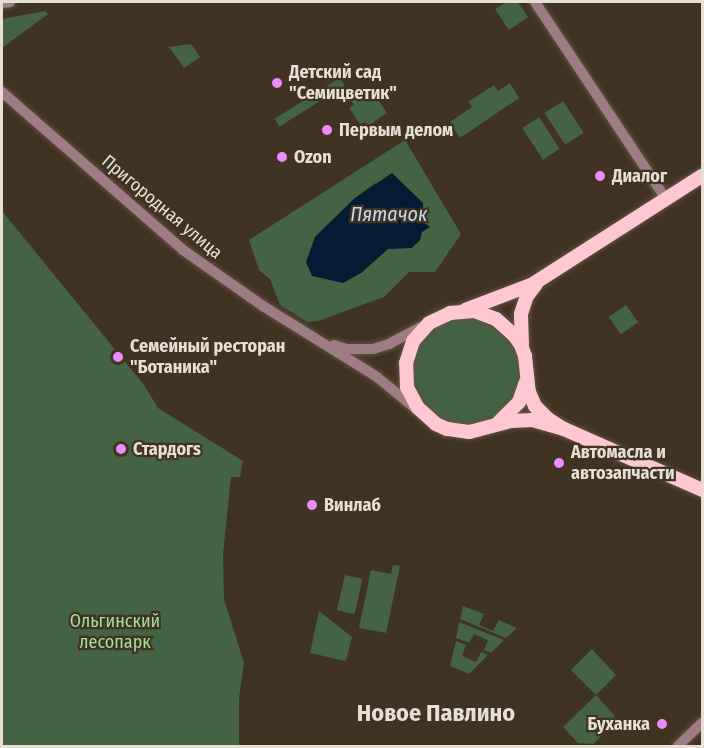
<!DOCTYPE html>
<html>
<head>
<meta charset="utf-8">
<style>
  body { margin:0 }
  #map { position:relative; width:704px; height:748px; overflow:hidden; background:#413322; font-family:"Fira Sans Condensed",sans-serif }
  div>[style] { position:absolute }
  .green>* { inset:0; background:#446343; transform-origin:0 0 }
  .round { border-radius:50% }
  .water>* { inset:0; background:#041b34 }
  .roads { filter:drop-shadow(0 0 2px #5f5242) drop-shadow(0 0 2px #5f5242) }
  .minor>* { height:10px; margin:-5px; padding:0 5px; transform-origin:5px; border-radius:5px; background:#9e7c83 }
  .major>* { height:14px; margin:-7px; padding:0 7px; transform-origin:7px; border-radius:7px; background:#fec7d1 }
  .dots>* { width:16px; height:16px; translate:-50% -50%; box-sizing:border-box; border:3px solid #413322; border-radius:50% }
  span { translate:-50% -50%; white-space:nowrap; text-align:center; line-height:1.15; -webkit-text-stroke:4.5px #413322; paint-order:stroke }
  .poi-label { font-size:18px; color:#e7ded4; font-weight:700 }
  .left { translate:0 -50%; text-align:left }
  .right { translate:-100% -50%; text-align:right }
  .street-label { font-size:18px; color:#e7ded4 }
  .park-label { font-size:18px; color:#9ce59a }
  .water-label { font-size:20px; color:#bfd9f7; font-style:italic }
  .district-label { font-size:24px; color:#e7ded4; font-weight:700 }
  .frame { position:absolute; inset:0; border:3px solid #e7ded4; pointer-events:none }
</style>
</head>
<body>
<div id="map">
  <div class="green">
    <i style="clip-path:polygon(507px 2px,518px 2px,528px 17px,509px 30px,495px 9px)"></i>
    <i style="clip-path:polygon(45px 11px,48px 14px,2px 48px,2px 19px)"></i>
    <i style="clip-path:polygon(191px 44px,200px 57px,184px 68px,169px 47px)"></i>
    <i style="left:340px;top:78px;width:9px;height:77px;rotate:58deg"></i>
    <i style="clip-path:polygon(510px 83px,519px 98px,460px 138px,450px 122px,472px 107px,468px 102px,494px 85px,498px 91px)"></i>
    <i style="clip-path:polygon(370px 88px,387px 113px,368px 126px,365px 122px,360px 124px,349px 108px,354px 105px,351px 100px)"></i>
    <i style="left:563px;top:101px;width:38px;height:22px;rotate:57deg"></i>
    <i style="left:539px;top:117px;width:38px;height:20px;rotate:57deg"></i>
    <i style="clip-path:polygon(evenodd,405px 140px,461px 234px,435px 272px,409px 272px,384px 297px,318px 321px,307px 322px,280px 305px,270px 279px,259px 270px,249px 240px,405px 140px,375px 183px,423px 222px,412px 247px,388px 249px,361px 273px,315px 237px,355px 198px,375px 183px)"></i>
    <i style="clip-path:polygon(2px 211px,144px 385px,158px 408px,243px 461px,240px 477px,231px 477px,223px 554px,224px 599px,244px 663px,239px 698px,239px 746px,2px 746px)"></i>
    <i style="left:626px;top:305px;width:21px;height:21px;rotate:55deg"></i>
    <i class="round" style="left:412px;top:318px;width:108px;height:108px"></i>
    <i style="clip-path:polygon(393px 565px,400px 566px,386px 633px,359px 628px,371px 570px,391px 574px)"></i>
    <i style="left:345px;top:575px;width:18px;height:36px;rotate:13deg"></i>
    <i style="clip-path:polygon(463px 606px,484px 614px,479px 625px,493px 631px,499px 620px,517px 628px,506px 638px,460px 619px)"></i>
    <i style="clip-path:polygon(319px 611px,352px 637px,346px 661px,310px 653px)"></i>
    <i style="clip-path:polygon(459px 622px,504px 640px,491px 653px,484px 650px,488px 640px,474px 634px,469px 643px,456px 638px)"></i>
    <i style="clip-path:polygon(456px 641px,466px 645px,462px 656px,476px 662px,481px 652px,488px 655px,469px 674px,450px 666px)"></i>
    <i style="clip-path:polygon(592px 649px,616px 675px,596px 695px,614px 715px,615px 723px,593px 744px,578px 743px,563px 727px,596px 695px,571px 670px)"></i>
  </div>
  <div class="water">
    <i style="clip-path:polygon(392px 173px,423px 203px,423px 222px,430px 227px,422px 232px,420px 240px,412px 248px,388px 249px,361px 273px,343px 283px,312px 276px,306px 262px,315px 237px,355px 198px)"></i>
  </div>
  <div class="roads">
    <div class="minor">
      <i style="left:535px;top:2px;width:237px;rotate:56.4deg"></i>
      <i style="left:2px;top:3px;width:8px;rotate:-7deg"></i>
      <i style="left:2px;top:92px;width:240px;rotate:41.1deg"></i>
      <i style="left:183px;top:250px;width:98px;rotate:35deg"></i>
      <i style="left:263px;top:306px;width:134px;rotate:31.9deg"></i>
      <i style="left:377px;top:377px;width:50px;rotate:39.4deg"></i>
      <i style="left:334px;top:345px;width:13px;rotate:18deg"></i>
      <i style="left:346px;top:349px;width:27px"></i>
      <i style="left:373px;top:349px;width:17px;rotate:-17deg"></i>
      <i style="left:389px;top:344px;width:38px;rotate:-28deg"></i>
      <i style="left:678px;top:746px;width:33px;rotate:-44deg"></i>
    </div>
    <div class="major">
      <i style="left:465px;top:310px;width:73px;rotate:-20.9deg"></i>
      <i style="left:533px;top:284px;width:201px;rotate:-32.6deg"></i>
      <i style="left:522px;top:344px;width:30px;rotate:-92deg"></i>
      <i style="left:521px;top:314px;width:19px;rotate:-72deg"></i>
      <i style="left:527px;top:296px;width:15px;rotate:-53deg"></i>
      <i style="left:499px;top:422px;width:28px;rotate:-45deg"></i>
      <i style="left:519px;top:402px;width:21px;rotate:-71deg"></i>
      <i style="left:564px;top:429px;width:33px;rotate:-164deg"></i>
      <i style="left:532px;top:420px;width:21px;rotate:177deg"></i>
      <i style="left:511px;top:421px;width:43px;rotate:165.3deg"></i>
      <i style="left:469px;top:432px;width:22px;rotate:-172deg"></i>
      <i style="left:447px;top:429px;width:12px;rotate:-156deg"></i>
      <i style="left:436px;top:424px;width:24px;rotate:-138deg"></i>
      <i style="left:418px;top:408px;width:24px;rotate:-118deg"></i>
      <i style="left:407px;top:387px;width:24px;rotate:-92deg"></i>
      <i style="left:406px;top:363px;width:23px;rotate:-72deg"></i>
      <i style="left:413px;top:341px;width:24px;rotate:-48deg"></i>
      <i style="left:429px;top:323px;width:23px;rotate:-25deg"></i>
      <i style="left:450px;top:313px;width:24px;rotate:-5deg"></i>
      <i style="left:474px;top:311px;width:23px;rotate:20deg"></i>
      <i style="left:496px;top:319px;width:24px;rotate:42deg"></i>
      <i style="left:514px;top:335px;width:12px;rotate:55deg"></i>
      <i style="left:521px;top:345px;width:12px;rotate:70deg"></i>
      <i style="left:525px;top:356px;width:36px;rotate:84deg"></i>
      <i style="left:529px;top:392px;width:15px;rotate:67deg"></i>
      <i style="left:535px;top:406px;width:18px;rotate:45deg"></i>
      <i style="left:548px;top:419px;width:19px;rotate:32deg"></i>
      <i style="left:564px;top:429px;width:151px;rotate:23.8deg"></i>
    </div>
  </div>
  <div class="dots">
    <i style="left:277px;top:83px;background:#ea8dfd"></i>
    <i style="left:327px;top:130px;background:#ea8dfd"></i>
    <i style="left:282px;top:157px;background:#ea8dfd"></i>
    <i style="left:600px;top:176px;background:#ea8dfd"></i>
    <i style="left:118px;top:357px;background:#ea8dfd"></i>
    <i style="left:121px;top:449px;background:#ea8dfd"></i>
    <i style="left:559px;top:463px;background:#ea8dfd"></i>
    <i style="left:312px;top:505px;background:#ea8dfd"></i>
    <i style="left:662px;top:724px;background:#ea8dfd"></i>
  </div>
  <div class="poi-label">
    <span class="left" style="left:289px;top:83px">Детский сад<br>"Семицветик"</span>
    <span class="left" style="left:339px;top:130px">Первым делом</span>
    <span class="left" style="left:294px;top:157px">Ozon</span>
    <span class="left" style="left:612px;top:176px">Диалог</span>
    <span class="left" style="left:130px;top:357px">Семейный ресторан<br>"Ботаника"</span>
    <span class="left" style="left:133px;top:449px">Стардогs</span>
    <span class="left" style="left:571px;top:463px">Автомасла и<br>автозапчасти</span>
    <span class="left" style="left:324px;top:505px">Винлаб</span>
    <span class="right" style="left:650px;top:724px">Буханка</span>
  </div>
  <div class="street-label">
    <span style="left:162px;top:207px;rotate:40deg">Пригородная улица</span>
  </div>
  <div class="park-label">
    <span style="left:115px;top:632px">Ольгинский<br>лесопарк</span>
  </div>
  <div class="water-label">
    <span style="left:389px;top:214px">Пятачок</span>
  </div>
  <div class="district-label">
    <span style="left:436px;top:714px">Новое Павлино</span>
  </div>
  <div class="frame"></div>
</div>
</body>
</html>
